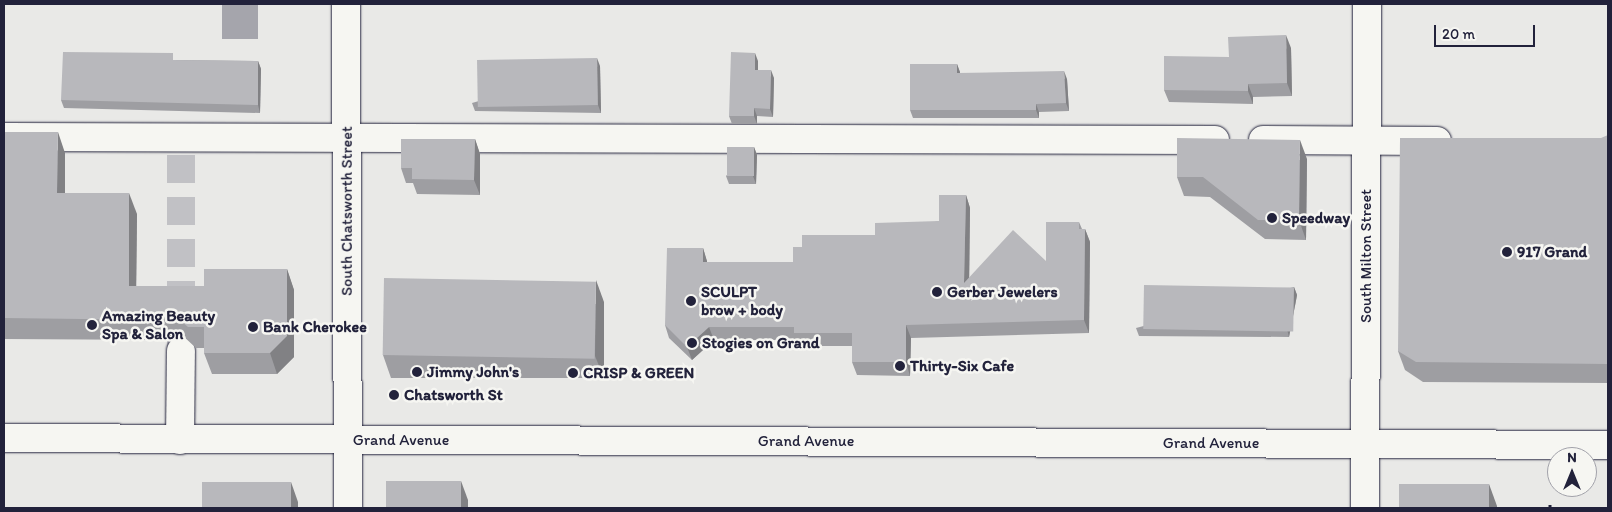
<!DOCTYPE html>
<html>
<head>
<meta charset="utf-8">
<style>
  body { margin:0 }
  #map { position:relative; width:1612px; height:512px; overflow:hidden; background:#e9e9e7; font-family:Itim,sans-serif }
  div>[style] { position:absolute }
  .water>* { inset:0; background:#a5a5ac; transform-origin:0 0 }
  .minor-tunnel>* { height:28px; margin-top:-14px; transform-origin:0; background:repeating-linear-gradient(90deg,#c1c1c5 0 28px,transparent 0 42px) }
  .path>* { height:3px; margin-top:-1.5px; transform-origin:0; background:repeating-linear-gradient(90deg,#22223b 0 4px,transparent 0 8px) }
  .roads { filter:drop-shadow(0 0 1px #22223b) drop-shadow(0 0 1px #22223b) }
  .minor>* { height:28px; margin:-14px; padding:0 14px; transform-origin:14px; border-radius:14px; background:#f6f6f2 }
  .major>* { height:28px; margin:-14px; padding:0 14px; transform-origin:14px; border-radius:14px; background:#f6f6f2 }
  .wall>* { inset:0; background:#9e9ea2 }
  .shaded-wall>* { inset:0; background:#818184 }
  .building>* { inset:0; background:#b8b8bc; transform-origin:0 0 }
  .dots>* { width:14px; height:14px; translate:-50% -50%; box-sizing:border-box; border:2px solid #f6f6f2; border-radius:50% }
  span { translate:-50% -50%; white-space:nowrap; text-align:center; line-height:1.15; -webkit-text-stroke:5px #f6f6f2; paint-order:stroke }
  .street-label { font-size:16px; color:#22223b }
  .poi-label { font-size:16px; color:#22223b; font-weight:700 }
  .left { translate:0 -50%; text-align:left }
  .frame { position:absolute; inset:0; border:5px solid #22223b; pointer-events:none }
  .north { position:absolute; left:1547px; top:447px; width:50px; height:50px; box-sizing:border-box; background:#f6f6f2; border:1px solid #a1a1a9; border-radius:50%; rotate:0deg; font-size:14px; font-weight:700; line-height:20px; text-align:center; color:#22223b }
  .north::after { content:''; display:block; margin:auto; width:18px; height:22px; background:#22223b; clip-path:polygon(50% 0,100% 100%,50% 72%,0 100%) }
  .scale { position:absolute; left:1434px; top:25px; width:101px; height:22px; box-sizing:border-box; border:2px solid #22223b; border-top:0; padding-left:6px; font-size:15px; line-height:18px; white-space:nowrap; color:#22223b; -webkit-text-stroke:4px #f6f6f2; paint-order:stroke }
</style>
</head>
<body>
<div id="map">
  <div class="water">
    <i style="left:222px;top:4px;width:36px;height:35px"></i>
  </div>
  <div class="minor-tunnel">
    <i style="left:181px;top:351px;width:213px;rotate:-90deg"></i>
  </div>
  <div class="path">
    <i style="left:1550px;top:508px;width:4px;rotate:-90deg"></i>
  </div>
  <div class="roads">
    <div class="minor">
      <i style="left:346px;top:4px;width:504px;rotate:89.77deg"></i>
      <i style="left:4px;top:137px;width:1211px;rotate:0.14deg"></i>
      <i style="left:1263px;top:140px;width:174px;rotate:0.3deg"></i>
      <i style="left:180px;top:440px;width:89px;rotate:-89.4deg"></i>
      <i style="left:1365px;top:508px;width:504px;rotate:-89.77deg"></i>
    </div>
    <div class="major">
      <i style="left:4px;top:438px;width:1604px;rotate:0.25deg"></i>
    </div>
  </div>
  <div class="wall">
    <i style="clip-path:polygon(1291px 48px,1292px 96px,1253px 97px,1253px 104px,1169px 102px,1164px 90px,1229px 57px)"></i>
    <i style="clip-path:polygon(175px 60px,258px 61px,261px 69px,260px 113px,64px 108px,61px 100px)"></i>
    <i style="clip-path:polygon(758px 61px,758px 70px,774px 78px,773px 117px,757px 116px,757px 124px,732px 124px,729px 116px)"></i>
    <i style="clip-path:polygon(957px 64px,960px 73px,1067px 79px,1069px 111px,1039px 112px,1039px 118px,913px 118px,910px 110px)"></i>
    <i style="clip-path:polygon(600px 66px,601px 113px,475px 111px,472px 103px)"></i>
    <i style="clip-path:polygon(4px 132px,65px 153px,65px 193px,137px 214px,136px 286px,204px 286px,287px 269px,294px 290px,294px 357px,277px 374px,212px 374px,204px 353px,204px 348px,196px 348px,182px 335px,168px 340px,4px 339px)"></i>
    <i style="clip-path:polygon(1608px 135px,1608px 383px,1423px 382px,1405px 370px,1398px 351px)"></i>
    <i style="clip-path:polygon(475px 139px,480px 154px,480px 195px,417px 194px,413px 183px,406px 183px,401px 168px)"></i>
    <i style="clip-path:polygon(754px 147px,757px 155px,756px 184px,729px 184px,726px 176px)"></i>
    <i style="clip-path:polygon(1307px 159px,1306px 240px,1265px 239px,1210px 197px,1184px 196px,1177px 177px)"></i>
    <i style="clip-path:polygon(966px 195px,970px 208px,969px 278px,1046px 261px,1079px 222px,1082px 229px,1085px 229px,1090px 242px,1089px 333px,911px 338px,910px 376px,857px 375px,852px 362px,852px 346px,798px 346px,796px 340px,714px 340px,692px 360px,669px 338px,665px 325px,703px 248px,707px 262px,793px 262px,802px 247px,875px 235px,939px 221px)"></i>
    <i style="clip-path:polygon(1294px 287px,1297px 295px,1289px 337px,1139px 336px,1136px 328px)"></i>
    <i style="clip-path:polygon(604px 302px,604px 378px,391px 378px,383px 355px)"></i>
  </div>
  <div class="shaded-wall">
    <i style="clip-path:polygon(1286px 35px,1291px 48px,1292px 96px,1287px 83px)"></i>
    <i style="clip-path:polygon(755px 53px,758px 61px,758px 78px,755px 70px)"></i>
    <i style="clip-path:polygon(597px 58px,600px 66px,601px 113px,598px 105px)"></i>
    <i style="clip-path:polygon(258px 61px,261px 69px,260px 113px,258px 105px)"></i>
    <i style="clip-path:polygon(957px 64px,960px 72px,960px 81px,957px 73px)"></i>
    <i style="clip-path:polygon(771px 70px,774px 78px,773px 117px,770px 109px)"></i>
    <i style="clip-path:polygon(1064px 71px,1067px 79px,1069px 111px,1066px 103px)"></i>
    <i style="clip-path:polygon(1248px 84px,1253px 97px,1253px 104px,1248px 91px)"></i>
    <i style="clip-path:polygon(1036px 104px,1039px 112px,1039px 118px,1036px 110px)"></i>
    <i style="clip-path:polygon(754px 108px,757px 116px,757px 124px,754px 116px)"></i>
    <i style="clip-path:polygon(58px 132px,65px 153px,65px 214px,57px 193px)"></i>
    <i style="clip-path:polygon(475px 139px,480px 154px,480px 195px,474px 180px)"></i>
    <i style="clip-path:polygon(1300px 140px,1307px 159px,1306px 240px,1299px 220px)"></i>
    <i style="clip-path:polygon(754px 147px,757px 155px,756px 184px,753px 176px)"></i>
    <i style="clip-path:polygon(129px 193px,137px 214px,136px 307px,129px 286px)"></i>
    <i style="clip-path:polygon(966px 195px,970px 208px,969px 296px,964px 283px)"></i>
    <i style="clip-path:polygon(1085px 229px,1090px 242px,1089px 333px,1084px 320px)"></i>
    <i style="clip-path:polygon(703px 248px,707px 261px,707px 276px,703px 262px)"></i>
    <i style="clip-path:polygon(287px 269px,294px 290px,294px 357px,277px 374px,270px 353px)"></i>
    <i style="clip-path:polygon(596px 280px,604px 302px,604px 378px,595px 356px)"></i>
    <i style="clip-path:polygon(1294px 287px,1297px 295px,1289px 337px,1287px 329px)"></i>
    <i style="clip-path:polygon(906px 325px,911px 338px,910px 376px,906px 362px)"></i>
    <i style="clip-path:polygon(709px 327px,714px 340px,692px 360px,687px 347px)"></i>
    <i style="clip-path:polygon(461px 481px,468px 500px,468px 508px,461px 508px)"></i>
    <i style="clip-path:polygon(291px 482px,298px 502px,298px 508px,291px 508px)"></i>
    <i style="clip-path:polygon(1489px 484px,1497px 506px,1497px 508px,1489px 508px)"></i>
  </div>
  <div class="building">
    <i style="clip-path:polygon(1286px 35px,1287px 83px,1248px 84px,1248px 91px,1164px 90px,1164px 56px,1229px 57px,1228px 37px)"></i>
    <i style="clip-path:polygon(63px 52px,173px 53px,173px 60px,258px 61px,258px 105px,61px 100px)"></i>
    <i style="clip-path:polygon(731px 52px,755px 53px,755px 70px,771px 70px,770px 109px,754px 108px,754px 116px,729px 116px)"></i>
    <i style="left:597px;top:58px;width:47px;height:120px;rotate:89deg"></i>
    <i style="clip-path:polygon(910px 64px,957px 64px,957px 73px,1064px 71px,1066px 103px,1036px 104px,1036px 110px,910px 110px)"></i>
    <i style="clip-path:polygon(4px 132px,58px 132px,57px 193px,129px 193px,129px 286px,204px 286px,204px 269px,287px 269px,287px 336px,270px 353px,204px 353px,204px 327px,188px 327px,174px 315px,160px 320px,4px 318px)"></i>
    <i style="clip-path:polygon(1608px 135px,1608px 364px,1416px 362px,1398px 351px,1400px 138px,1601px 138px)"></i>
    <i style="clip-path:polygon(1177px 138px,1300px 140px,1299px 220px,1258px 220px,1203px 177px,1177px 177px)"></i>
    <i style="clip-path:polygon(401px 139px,475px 139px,474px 180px,412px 179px,412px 168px,401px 168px)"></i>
    <i style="left:727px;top:147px;width:27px;height:29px"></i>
    <i style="clip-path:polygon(939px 195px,966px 195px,964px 283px,1013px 230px,1046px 261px,1046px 222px,1079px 222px,1079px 229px,1085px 229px,1084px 320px,906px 325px,906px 362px,852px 362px,852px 333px,794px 333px,794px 327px,709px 327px,687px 347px,665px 325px,667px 248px,703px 248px,703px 262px,793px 262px,793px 247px,802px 247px,802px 235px,875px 235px,875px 223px,939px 221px)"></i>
    <i style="left:384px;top:278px;width:212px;height:77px;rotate:1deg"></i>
    <i style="left:1144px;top:285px;width:150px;height:44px;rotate:1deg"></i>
    <i style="left:386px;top:481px;width:75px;height:27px"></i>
    <i style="left:202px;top:482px;width:89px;height:26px"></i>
    <i style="left:1399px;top:484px;width:90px;height:24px"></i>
  </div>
  <div class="dots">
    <i style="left:1272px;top:218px;background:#22223b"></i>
    <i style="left:1507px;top:252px;background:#22223b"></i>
    <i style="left:937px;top:292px;background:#22223b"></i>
    <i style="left:691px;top:301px;background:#22223b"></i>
    <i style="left:92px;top:325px;background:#22223b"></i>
    <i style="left:253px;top:327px;background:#22223b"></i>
    <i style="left:692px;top:343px;background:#22223b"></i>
    <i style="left:900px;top:366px;background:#22223b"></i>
    <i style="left:417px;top:372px;background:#22223b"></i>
    <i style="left:573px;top:373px;background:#22223b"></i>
    <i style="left:394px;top:395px;background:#22223b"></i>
  </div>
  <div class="street-label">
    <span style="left:347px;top:211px;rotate:-90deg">South Chatsworth Street</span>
    <span style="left:1366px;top:256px;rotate:-90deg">South Milton Street</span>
    <span style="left:401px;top:440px">Grand Avenue</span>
    <span style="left:806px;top:441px">Grand Avenue</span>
    <span style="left:1211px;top:443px">Grand Avenue</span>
  </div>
  <div class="poi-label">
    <span class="left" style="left:1282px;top:218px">Speedway</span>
    <span class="left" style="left:1517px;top:252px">917 Grand</span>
    <span class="left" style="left:701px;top:301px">SCULPT<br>brow + body</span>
    <span class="left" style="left:947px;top:292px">Gerber Jewelers</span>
    <span class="left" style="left:102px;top:325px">Amazing Beauty<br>Spa &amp; Salon</span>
    <span class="left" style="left:263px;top:327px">Bank Cherokee</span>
    <span class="left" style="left:702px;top:343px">Stogies on Grand</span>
    <span class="left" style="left:910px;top:366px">Thirty-Six Cafe</span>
    <span class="left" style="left:427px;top:372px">Jimmy John's</span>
    <span class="left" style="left:583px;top:373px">CRISP &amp; GREEN</span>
    <span class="left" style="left:404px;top:395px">Chatsworth St</span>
  </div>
  <div class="frame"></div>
  <div class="north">N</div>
  <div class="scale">20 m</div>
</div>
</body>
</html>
